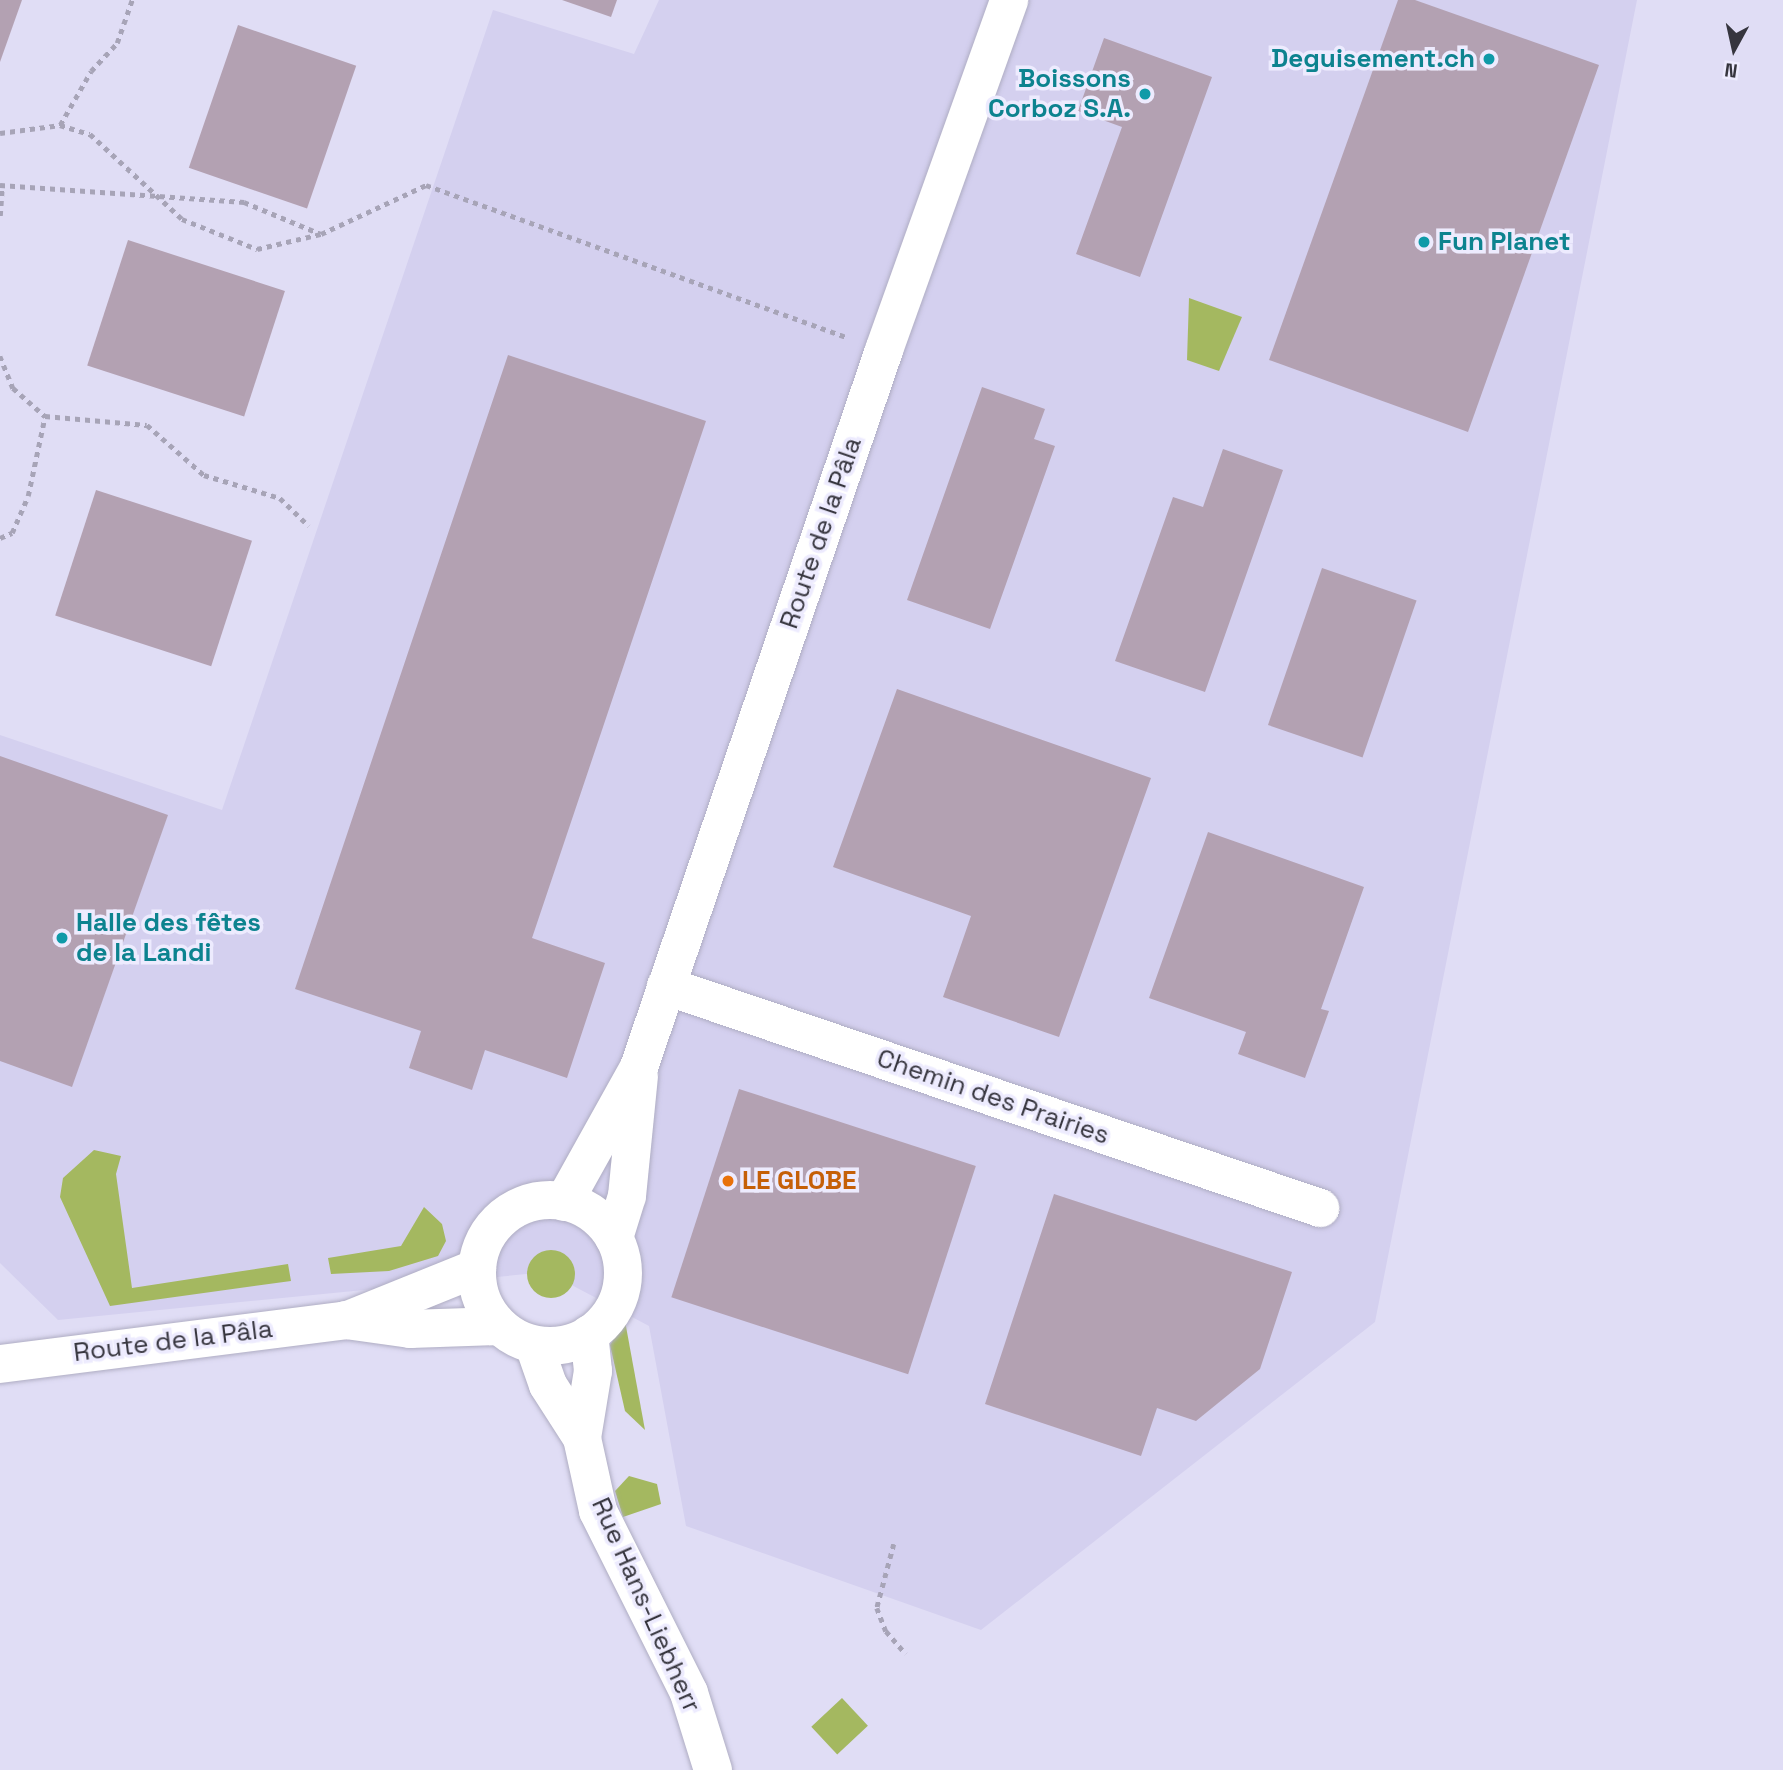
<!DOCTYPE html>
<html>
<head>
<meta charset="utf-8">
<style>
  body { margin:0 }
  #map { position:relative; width:1783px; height:1770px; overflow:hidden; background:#e0ddf5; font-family:"Space Grotesk",sans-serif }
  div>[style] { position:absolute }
  .built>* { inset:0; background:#d4d0ef }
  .green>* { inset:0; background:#a4b860; transform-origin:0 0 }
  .round { border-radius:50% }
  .building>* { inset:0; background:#b3a1b2; transform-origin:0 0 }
  .path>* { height:4.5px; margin-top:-2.25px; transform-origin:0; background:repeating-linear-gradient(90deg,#a7a4b7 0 5px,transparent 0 10px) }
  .roads { filter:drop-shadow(0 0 2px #afadc3) drop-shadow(0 0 2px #afadc3) }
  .street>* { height:38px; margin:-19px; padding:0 19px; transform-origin:19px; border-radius:19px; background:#fff }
  .primary>* { height:38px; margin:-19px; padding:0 19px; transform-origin:19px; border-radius:19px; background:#fff }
  .primary>.ring { margin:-19px; padding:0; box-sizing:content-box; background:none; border:38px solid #fff; border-radius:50% }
  .dots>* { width:19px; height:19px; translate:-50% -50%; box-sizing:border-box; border:4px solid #edebfe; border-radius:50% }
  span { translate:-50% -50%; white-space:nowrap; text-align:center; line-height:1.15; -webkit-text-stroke:7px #edebfe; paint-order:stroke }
  .culture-label { font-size:26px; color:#0d838f; font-weight:700 }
  .right { translate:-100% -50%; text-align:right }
  .left { translate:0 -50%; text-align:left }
  .street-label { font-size:26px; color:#36353e }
  .food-label { font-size:26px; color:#c56008; font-weight:700 }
  .north { position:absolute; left:1699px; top:14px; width:70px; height:70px; -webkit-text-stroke:5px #edebfe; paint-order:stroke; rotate:188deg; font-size:19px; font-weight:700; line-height:28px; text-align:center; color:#36353e }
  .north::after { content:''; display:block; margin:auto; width:24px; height:32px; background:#36353e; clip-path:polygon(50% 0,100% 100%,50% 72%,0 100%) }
</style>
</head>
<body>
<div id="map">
  <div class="built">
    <i style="clip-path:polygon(659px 0,1637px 0,1375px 1322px,981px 1630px,686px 1526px,649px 1326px,547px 1272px,58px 1320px,0 1263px,0 735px,222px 810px,493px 10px,634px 54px)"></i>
  </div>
  <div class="green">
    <i style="clip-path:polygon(1189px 298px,1242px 317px,1219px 371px,1187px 360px)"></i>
    <i style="clip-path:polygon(94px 1150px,121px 1156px,116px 1174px,132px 1288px,288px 1264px,291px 1281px,110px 1306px,60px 1197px,63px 1178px)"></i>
    <i style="clip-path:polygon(424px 1207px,442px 1224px,446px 1241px,438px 1256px,389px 1271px,331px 1274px,328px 1258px,401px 1246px)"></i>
    <i class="round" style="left:527px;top:1250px;width:48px;height:48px"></i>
    <i style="clip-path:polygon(625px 1321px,645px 1430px,625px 1411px,610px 1345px)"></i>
    <i style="clip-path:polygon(629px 1476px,657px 1484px,661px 1504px,623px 1517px,615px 1491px)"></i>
    <i style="left:842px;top:1698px;width:38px;height:42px;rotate:47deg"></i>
  </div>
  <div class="building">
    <i style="clip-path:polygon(0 0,22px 0,0 62px)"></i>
    <i style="clip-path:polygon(562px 0,617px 0,611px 17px)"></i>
    <i style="clip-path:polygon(1398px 0,1415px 0,1599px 65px,1468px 432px,1269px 360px)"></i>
    <i style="left:238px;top:25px;width:125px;height:151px;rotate:19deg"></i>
    <i style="clip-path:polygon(1104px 38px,1212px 77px,1140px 277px,1076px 254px,1122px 127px,1078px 111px)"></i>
    <i style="left:128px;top:240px;width:165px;height:132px;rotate:18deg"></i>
    <i style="clip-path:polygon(508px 355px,706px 421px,532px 938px,605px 963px,567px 1078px,485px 1050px,472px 1090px,409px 1068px,421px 1031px,295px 989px)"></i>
    <i style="clip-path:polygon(982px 387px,1045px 409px,1034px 439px,1055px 446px,990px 629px,907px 600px)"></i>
    <i style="clip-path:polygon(1223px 449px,1283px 470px,1205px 692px,1115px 661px,1173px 497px,1203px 507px)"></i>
    <i style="left:96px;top:490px;width:164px;height:132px;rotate:18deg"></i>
    <i style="left:1322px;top:568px;width:100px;height:166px;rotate:19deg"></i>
    <i style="clip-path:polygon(897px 689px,1151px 778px,1059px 1037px,943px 997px,971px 916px,833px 867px)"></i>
    <i style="clip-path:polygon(0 756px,168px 815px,72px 1087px,0 1061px)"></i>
    <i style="clip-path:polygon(1208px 832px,1364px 887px,1321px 1009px,1329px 1011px,1305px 1078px,1238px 1054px,1246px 1032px,1149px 998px)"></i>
    <i style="left:739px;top:1089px;width:249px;height:219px;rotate:18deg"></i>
    <i style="clip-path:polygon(1054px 1194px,1292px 1272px,1260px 1369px,1196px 1421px,1157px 1408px,1141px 1456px,985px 1404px)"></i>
  </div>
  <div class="path">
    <i style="left:60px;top:125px;width:62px;rotate:-60.1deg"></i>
    <i style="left:91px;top:71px;width:38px;rotate:-47deg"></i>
    <i style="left:117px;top:43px;width:46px;rotate:-70.8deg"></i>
    <i style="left:0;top:133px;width:61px;rotate:-7.6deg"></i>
    <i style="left:60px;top:125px;width:31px;rotate:17deg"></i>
    <i style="left:90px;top:134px;width:125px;rotate:42.7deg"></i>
    <i style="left:182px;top:219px;width:81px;rotate:21.8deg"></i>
    <i style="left:257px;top:249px;width:66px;rotate:-13.2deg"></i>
    <i style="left:321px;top:234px;width:116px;rotate:-25deg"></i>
    <i style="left:426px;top:185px;width:448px;rotate:19.9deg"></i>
    <i style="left:0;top:185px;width:245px;rotate:4deg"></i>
    <i style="left:244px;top:202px;width:83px;rotate:22.6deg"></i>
    <i style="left:0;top:216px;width:30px;rotate:-86deg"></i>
    <i style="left:0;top:356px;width:35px;rotate:68deg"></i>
    <i style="left:13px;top:388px;width:43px;rotate:41.2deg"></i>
    <i style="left:45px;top:416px;width:102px;rotate:5deg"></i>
    <i style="left:147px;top:425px;width:76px;rotate:41.3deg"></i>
    <i style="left:204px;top:475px;width:79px;rotate:16.8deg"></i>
    <i style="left:280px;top:498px;width:40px;rotate:44deg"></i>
    <i style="left:0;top:538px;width:13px;rotate:-23deg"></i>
    <i style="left:12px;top:533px;width:40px;rotate:-66.6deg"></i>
    <i style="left:28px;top:496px;width:82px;rotate:-78deg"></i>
    <i style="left:894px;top:1544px;width:66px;rotate:104.9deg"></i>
    <i style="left:877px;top:1608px;width:25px;rotate:69deg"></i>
    <i style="left:886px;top:1631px;width:30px;rotate:49deg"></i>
  </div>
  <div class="roads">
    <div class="street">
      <i style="left:666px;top:986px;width:691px;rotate:18.75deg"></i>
      <i style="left:534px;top:1345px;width:42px;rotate:70.7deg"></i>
      <i style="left:548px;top:1385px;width:63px;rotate:57.3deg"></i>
      <i style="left:582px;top:1438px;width:75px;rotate:77.6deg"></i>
      <i style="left:598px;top:1511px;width:203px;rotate:63.4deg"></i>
      <i style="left:689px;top:1693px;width:81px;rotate:72.7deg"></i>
      <i style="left:582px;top:1438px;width:68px;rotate:-80.7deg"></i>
      <i style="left:593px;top:1371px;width:37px;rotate:-96deg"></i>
    </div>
    <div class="primary">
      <i class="ring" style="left:477px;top:1200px;width:108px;height:108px"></i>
      <i style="left:564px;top:1202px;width:154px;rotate:-60.9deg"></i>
      <i style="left:639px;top:1067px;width:758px;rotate:-71.13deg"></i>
      <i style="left:884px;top:350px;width:372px;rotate:-70.3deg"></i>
      <i style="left:614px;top:1238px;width:44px;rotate:-72.8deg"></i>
      <i style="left:627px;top:1196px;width:121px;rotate:-84.3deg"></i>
      <i style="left:348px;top:1320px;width:139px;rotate:-22deg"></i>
      <i style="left:0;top:1364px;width:349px;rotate:-7.2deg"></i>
      <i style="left:346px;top:1320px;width:65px;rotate:8deg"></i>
      <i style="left:410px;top:1329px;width:89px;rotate:-1.9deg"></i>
    </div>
  </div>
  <div class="dots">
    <i style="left:1489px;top:59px;background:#0f9aa8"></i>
    <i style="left:1145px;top:94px;background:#0f9aa8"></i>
    <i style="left:1424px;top:242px;background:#0f9aa8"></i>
    <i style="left:62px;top:938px;background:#0f9aa8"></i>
    <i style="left:728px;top:1181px;background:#e8710a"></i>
  </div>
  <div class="culture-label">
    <span class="right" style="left:1475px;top:59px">Deguisement.ch</span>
    <span class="right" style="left:1131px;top:94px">Boissons<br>Corboz S.A.</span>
    <span class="left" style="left:1438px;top:242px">Fun Planet</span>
    <span class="left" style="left:76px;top:938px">Halle des fêtes<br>de la Landi</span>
  </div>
  <div class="street-label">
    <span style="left:821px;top:533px;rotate:-71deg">Route de la Pâla</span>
    <span style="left:993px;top:1097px;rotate:19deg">Chemin des Prairies</span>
    <span style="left:173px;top:1341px;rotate:-7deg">Route de la Pâla</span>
    <span style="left:646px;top:1605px;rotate:66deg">Rue Hans-Liebherr</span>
  </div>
  <div class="food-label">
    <span class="left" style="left:742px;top:1181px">LE GLOBE</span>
  </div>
  <div class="north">N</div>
</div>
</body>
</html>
